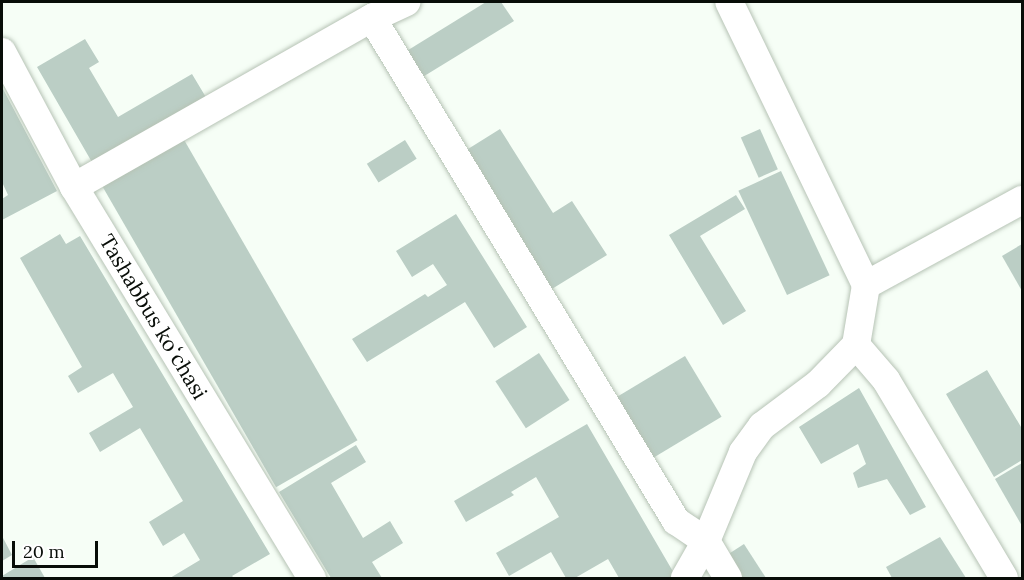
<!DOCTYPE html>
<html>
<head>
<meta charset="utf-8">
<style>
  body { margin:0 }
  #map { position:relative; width:1024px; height:580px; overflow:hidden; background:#f6fef6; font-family:Lora,serif }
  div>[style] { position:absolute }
  .building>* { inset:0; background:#bbcec5; transform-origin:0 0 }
  .roads { filter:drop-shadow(0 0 2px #b6c3b5) drop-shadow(0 0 2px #b6c3b5) }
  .minor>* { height:28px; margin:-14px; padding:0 14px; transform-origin:14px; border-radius:14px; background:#fff }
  span { translate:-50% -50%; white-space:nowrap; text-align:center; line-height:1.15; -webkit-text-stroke:4.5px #fff; paint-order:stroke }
  .street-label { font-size:21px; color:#080d08 }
  .frame { position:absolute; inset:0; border:3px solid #080d08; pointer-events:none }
  .scale { position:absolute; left:12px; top:541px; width:86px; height:27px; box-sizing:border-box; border:3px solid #080d08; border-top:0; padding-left:8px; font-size:18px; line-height:21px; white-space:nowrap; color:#080d08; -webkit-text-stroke:4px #fff; paint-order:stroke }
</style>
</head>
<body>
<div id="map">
  <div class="building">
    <i style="clip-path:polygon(486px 2px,501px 2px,514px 21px,421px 78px,405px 52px)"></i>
    <i style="clip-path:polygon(85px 39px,99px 62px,89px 68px,118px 117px,192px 74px,207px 99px,93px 164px,37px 67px)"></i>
    <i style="clip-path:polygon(2px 87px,57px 191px,2px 220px,2px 199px,8px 195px,2px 182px)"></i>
    <i style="clip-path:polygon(500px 129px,553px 213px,572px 201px,607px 255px,547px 292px,460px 154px)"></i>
    <i style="left:760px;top:129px;width:44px;height:21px;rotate:66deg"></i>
    <i style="left:183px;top:138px;width:349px;height:94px;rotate:60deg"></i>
    <i style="left:405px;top:140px;width:22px;height:45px;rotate:58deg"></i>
    <i style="left:781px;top:171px;width:115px;height:47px;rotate:65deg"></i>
    <i style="clip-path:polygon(736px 195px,745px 209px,700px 236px,746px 311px,723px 325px,669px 235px)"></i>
    <i style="clip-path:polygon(456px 214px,527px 327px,494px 348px,465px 302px,367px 362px,352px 339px,425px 294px,428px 297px,447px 285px,433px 264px,412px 277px,396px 251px)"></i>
    <i style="clip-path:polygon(60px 234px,66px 244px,80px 236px,270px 554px,232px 576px,234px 578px,170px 578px,200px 560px,184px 533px,163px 546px,149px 522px,183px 501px,140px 428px,100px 452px,89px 433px,133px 407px,113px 373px,78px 393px,68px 376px,82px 367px,20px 258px)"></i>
    <i style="clip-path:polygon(1022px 244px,1022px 291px,1002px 256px)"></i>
    <i style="left:539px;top:353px;width:56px;height:52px;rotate:57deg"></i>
    <i style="left:685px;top:356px;width:71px;height:82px;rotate:59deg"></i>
    <i style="clip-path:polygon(987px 370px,1021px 427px,1022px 426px,1022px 460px,994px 477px,946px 394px)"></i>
    <i style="clip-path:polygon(859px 388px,926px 507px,910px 515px,887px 479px,858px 488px,853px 473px,866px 464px,858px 444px,821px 464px,799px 427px)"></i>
    <i style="clip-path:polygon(587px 424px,675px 575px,669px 578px,619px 578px,608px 559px,575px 578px,566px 578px,551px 552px,509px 576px,496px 553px,559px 517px,536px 477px,511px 492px,514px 495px,466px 522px,454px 501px)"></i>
    <i style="clip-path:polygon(356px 445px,366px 462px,331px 483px,363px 538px,390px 521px,403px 543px,372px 562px,382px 578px,331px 578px,279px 492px)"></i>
    <i style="clip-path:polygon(1022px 463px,1022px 526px,995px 479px)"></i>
    <i style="clip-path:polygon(2px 536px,12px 555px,2px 561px)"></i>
    <i style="clip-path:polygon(940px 537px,966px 578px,892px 578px,886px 567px)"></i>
    <i style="clip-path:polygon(744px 544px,766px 578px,741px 578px,727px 555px)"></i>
    <i style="clip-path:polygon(33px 557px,45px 578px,2px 578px,2px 576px)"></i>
  </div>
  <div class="roads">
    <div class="minor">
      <i style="left:372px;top:18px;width:588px;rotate:58.85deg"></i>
      <i style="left:676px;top:521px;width:36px;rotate:34deg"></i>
      <i style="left:706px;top:541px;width:43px;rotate:59.3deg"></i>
      <i style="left:2px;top:52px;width:153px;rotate:61.9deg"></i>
      <i style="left:74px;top:187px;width:458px;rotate:58.7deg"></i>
      <i style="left:74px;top:187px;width:343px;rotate:-29.6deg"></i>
      <i style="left:372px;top:18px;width:38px;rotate:-25deg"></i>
      <i style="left:866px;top:285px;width:178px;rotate:-28.6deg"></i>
      <i style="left:856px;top:345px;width:46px;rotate:49.4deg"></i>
      <i style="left:886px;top:380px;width:230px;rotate:59.2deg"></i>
      <i style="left:685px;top:578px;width:43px;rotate:-60.4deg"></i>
      <i style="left:706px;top:541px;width:96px;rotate:-67.4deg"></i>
      <i style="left:743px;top:452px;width:32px;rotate:-54deg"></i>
      <i style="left:762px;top:426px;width:70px;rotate:-36.9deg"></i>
      <i style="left:818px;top:384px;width:54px;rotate:-45.7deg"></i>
      <i style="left:856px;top:345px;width:61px;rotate:-80.5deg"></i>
      <i style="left:866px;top:285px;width:314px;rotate:-115.8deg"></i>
    </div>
  </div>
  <div class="street-label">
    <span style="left:153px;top:317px;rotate:59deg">Tashabbus koʻchasi</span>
  </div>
  <div class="frame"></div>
  <div class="scale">20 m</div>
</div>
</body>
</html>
